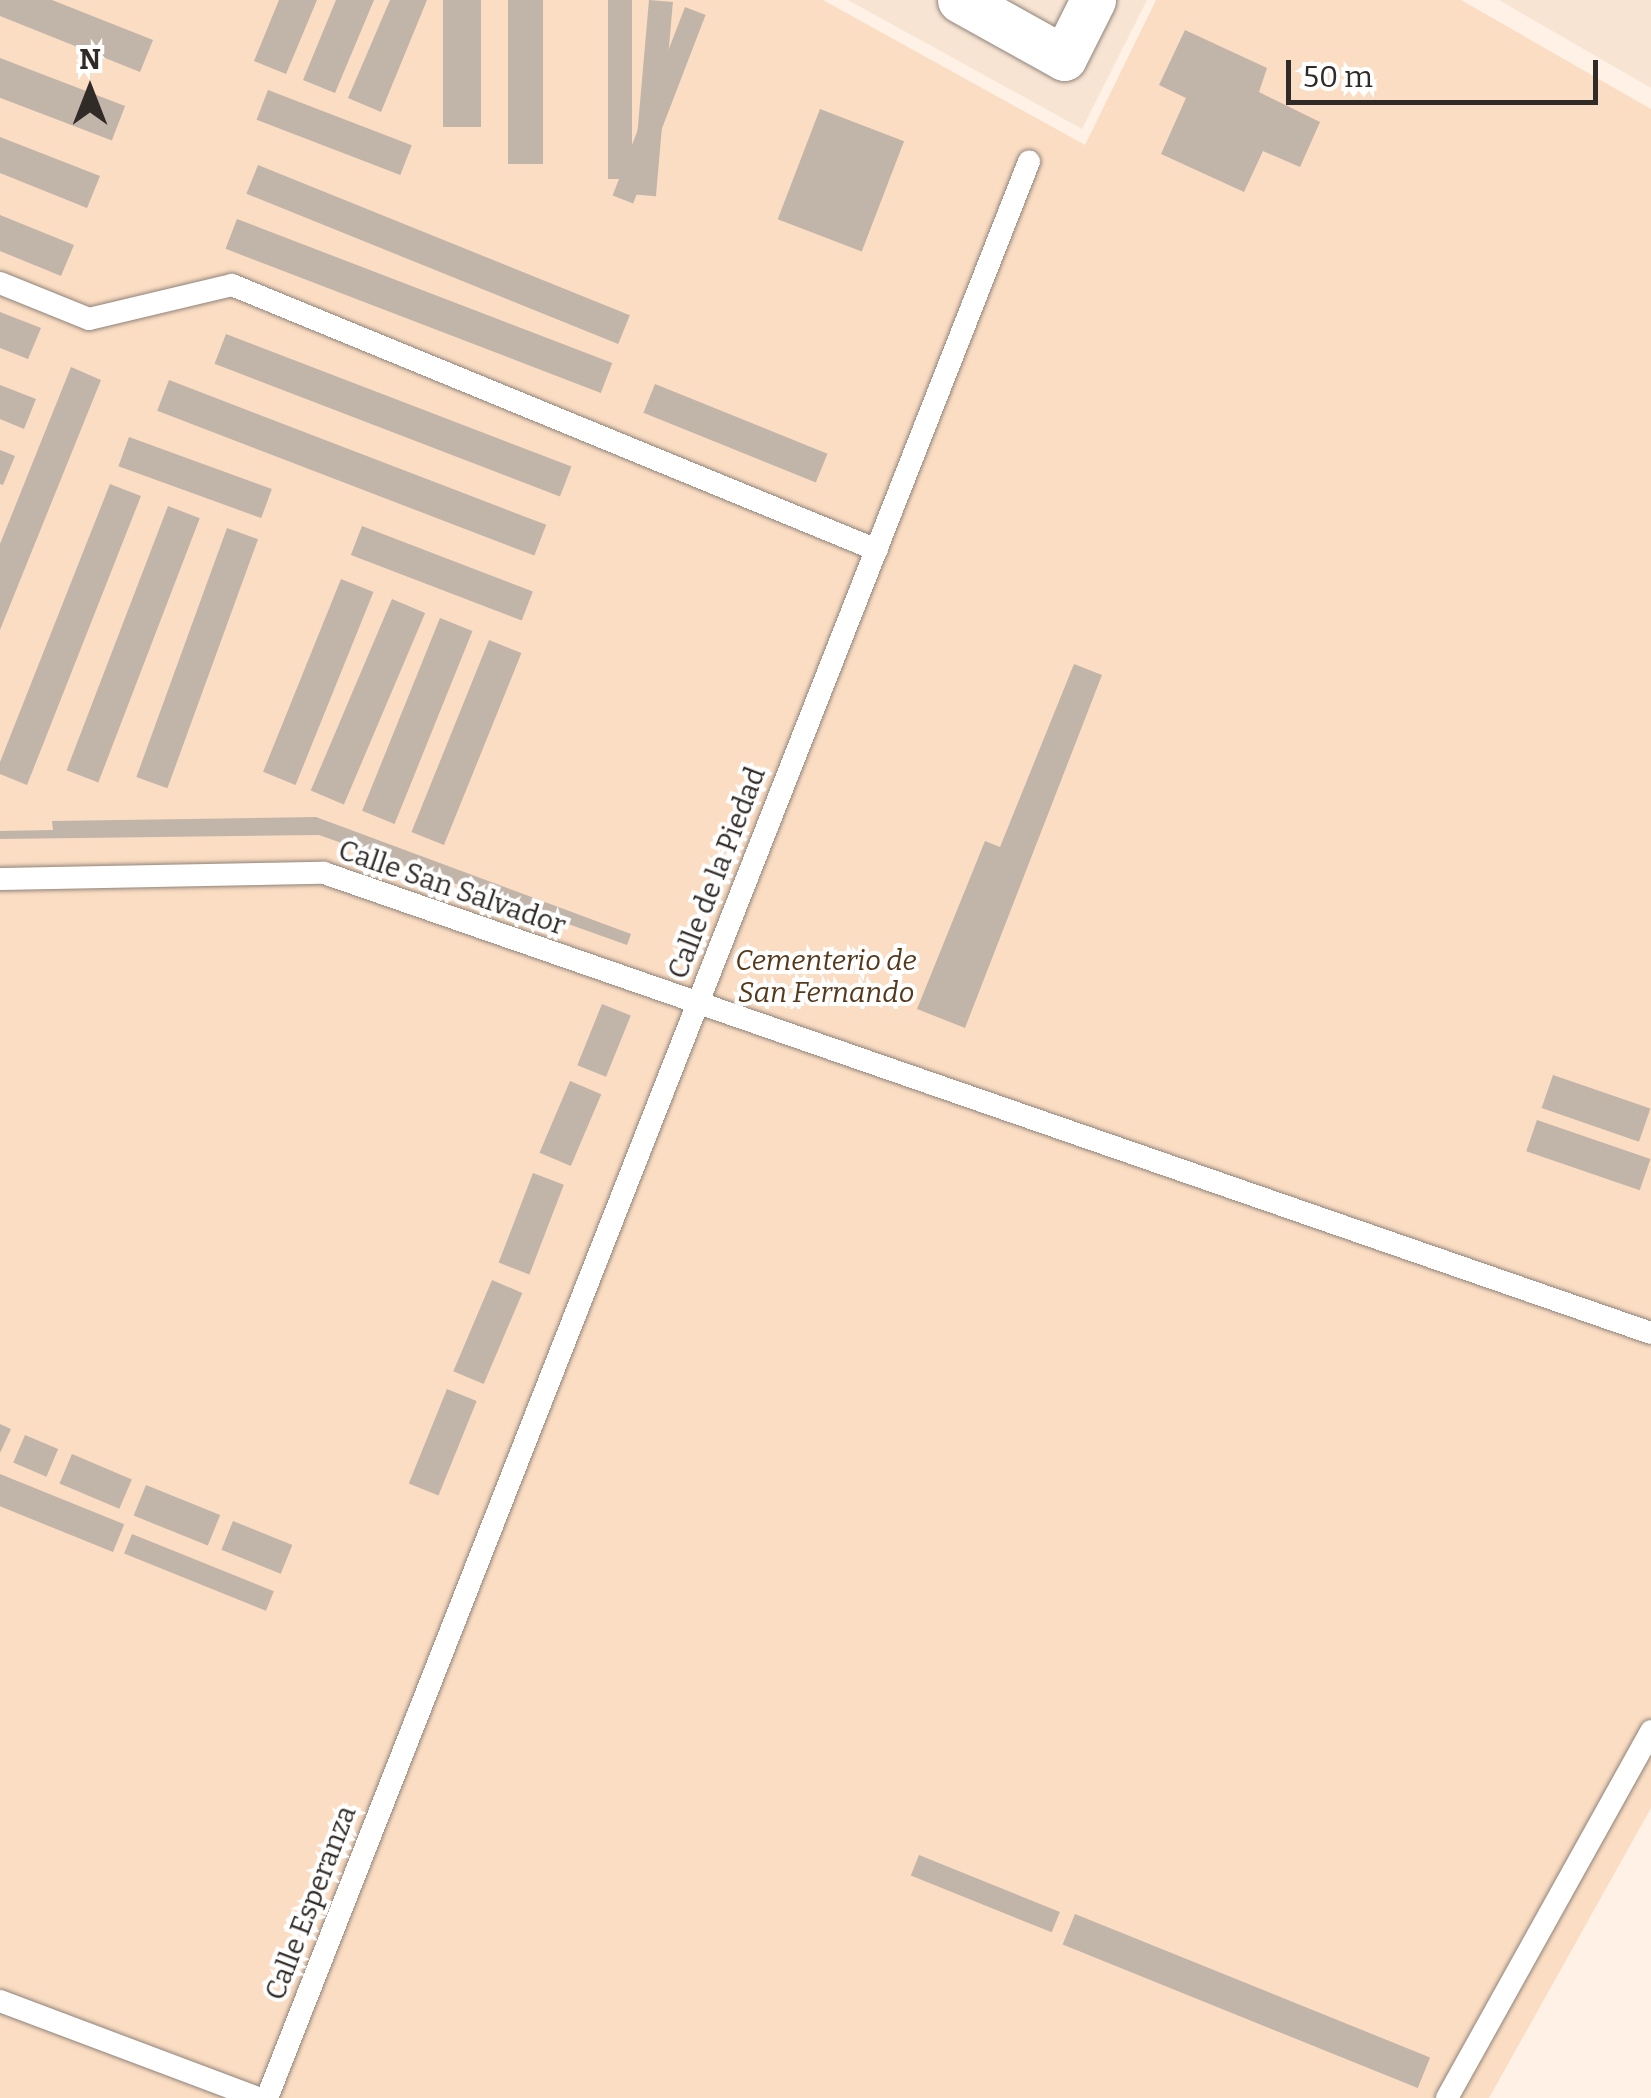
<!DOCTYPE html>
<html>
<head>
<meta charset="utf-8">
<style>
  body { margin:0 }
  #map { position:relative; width:1651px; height:2098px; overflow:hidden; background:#fff1e6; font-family:Bitter,serif }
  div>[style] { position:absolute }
  .built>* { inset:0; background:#f8e4d3 }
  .green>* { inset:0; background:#fbddc3 }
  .building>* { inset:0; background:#c1b4a9; transform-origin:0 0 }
  .roads { filter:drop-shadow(0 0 2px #8f8379) drop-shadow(0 0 2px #8f8379) }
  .service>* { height:22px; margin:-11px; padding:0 11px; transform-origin:11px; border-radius:11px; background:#fff }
  .minor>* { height:45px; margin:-22.5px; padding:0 22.5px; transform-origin:22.5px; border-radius:22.5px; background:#fff }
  span { translate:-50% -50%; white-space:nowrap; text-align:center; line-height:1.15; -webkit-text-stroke:8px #fff; paint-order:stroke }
  .street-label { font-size:28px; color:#302b27 }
  .park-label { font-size:28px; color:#56391b; font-style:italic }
  .north { position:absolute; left:40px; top:40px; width:100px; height:100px; -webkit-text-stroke:8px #fff; paint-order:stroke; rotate:0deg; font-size:28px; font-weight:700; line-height:40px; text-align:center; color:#302b27 }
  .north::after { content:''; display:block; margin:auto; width:35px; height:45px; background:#302b27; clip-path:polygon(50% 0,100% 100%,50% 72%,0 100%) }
  .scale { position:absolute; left:1286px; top:60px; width:312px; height:45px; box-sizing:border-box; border:5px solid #302b27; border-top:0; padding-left:12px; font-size:30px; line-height:35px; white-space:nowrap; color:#302b27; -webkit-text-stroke:8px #fff; paint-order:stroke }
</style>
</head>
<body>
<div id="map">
  <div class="built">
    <i style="clip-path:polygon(848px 0,1147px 0,1082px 129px)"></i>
    <i style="clip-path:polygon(1499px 0,1651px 0,1651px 88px)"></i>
  </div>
  <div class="green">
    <i style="clip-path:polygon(0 0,823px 0,1085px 145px,1156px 0,1461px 0,1651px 109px,1651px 1808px,1489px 2098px,0 2098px)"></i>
  </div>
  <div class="building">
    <i style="clip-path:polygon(0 0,52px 0,153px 40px,140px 72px,0 16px)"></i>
    <i style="clip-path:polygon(279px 0,317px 0,286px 74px,254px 61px)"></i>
    <i style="clip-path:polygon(336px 0,374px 0,335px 93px,303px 80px)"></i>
    <i style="clip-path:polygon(390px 0,427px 0,381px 112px,348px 98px)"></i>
    <i style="left:443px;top:0;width:38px;height:127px"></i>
    <i style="left:508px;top:0;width:35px;height:164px"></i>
    <i style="left:608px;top:0;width:24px;height:179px"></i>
    <i style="left:649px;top:0;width:24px;height:195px;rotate:5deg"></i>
    <i style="left:685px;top:7px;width:22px;height:202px;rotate:21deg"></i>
    <i style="clip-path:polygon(1185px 30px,1267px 68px,1259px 92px,1320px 122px,1300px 167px,1263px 151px,1244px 192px,1161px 154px,1186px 98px,1159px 85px)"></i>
    <i style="left:0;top:58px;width:134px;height:37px;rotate:21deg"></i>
    <i style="left:268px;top:90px;width:154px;height:32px;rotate:21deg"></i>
    <i style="left:820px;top:109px;width:90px;height:118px;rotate:21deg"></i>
    <i style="clip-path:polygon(0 137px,100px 176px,87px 208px,0 173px)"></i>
    <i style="left:258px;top:165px;width:401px;height:31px;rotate:22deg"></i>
    <i style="clip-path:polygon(0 215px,74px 245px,61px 276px,0 251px)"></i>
    <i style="left:237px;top:219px;width:402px;height:32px;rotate:21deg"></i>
    <i style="clip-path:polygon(0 312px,41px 328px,28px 359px,0 348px)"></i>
    <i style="left:226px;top:334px;width:370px;height:32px;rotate:21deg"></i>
    <i style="clip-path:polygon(71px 367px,101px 380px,0 630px,0 544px)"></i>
    <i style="left:169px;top:380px;width:404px;height:33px;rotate:21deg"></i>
    <i style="left:655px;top:384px;width:186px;height:31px;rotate:22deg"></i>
    <i style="clip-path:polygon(0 385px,36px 399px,24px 429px,0 419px)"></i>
    <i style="left:129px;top:437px;width:152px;height:31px;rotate:20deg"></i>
    <i style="clip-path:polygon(0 450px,15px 456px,3px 485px,0 484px)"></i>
    <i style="clip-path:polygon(110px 484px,141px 496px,27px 785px,0 774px,0 762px)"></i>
    <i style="left:168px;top:506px;width:34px;height:283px;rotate:21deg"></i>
    <i style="left:362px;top:526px;width:183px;height:31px;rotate:21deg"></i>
    <i style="left:227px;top:528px;width:33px;height:265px;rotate:20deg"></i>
    <i style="left:341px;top:579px;width:35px;height:208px;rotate:22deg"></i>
    <i style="left:392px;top:599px;width:36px;height:208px;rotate:23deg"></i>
    <i style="left:440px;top:618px;width:35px;height:208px;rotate:22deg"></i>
    <i style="left:489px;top:640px;width:35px;height:207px;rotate:22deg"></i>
    <i style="clip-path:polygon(1074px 664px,1102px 675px,965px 1028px,917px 1009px,985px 841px,1000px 847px)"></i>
    <i style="clip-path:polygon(316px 817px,631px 934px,627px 945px,319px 835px,0 839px,0 831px,53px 830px,52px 821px)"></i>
    <i style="left:602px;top:1004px;width:31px;height:66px;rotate:22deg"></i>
    <i style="left:1553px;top:1075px;width:103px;height:35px;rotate:19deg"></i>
    <i style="left:570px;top:1081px;width:34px;height:78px;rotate:23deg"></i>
    <i style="left:1537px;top:1120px;width:120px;height:33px;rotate:19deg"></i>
    <i style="left:533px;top:1173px;width:33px;height:96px;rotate:21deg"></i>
    <i style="left:492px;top:1280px;width:33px;height:99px;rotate:23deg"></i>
    <i style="left:447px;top:1389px;width:32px;height:102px;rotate:22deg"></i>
    <i style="clip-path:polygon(0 1424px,11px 1429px,0 1453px)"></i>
    <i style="left:25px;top:1435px;width:36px;height:30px;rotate:23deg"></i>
    <i style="left:72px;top:1454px;width:65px;height:32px;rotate:23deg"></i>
    <i style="left:0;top:1474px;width:134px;height:30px;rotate:22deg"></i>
    <i style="left:146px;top:1485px;width:80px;height:33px;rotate:22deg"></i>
    <i style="left:233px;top:1521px;width:64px;height:31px;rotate:22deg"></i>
    <i style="left:132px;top:1534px;width:153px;height:21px;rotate:22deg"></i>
    <i style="left:919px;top:1855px;width:152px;height:22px;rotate:22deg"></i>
    <i style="left:1075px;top:1914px;width:383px;height:33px;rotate:22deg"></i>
  </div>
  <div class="roads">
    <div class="service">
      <i style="left:0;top:283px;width:96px;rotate:22deg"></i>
      <i style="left:89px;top:319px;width:147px;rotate:-13.4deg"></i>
      <i style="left:232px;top:285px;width:697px;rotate:22.34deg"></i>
      <i style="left:0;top:879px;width:324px;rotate:-1.1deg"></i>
      <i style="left:324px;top:873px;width:1404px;rotate:19.12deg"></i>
      <i style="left:0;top:2001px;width:276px;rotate:20.6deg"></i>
      <i style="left:267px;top:2098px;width:2081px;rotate:-68.52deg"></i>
      <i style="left:1447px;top:2098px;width:420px;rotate:-60.9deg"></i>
    </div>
    <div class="minor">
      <i style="left:960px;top:0;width:119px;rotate:29.1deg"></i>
      <i style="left:1064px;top:58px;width:65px;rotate:-63.4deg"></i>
    </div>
  </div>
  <div class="street-label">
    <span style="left:717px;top:873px;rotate:-69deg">Calle de la Piedad</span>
    <span style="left:452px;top:888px;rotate:19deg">Calle San Salvador</span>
    <span style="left:311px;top:1903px;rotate:-69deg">Calle Esperanza</span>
  </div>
  <div class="park-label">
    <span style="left:826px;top:977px">Cementerio de<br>San Fernando</span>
  </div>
  <div class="north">N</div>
  <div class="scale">50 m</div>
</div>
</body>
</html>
